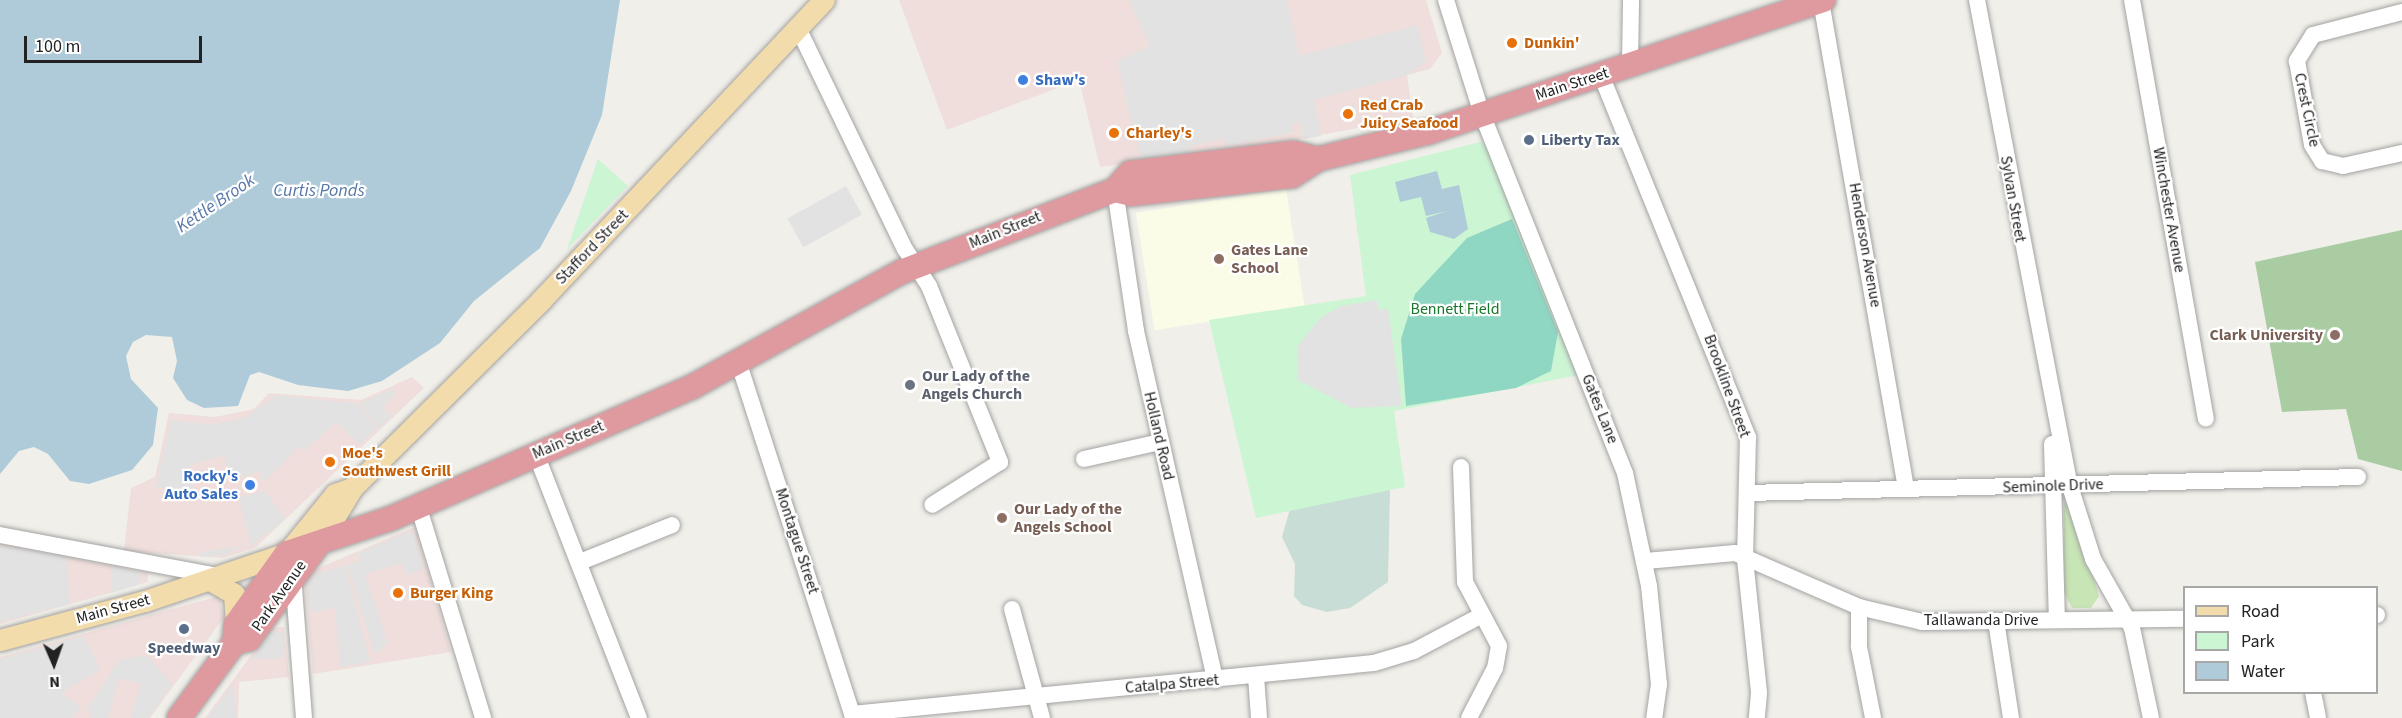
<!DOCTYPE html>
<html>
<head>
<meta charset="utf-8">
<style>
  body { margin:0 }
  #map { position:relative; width:2402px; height:718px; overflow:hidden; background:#f1efe9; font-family:"Source Sans 3",sans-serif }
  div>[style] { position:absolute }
  .commercial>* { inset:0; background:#efdedb }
  .education>* { inset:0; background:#fafce7; transform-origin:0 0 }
  .grass>* { inset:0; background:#c8e5b5 }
  .forest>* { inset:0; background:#aacca3 }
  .wetland>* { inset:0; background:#c8ddd6 }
  .park>* { inset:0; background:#ccf5d4 }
  .pitch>* { inset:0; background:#90d7c3 }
  .parking>* { inset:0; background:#e2e2e2; transform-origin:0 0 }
  .water>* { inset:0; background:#afcbd9 }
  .roads { filter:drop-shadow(0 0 2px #a3a3a3) drop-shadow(0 0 2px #a3a3a3) }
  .minor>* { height:16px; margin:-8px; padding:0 8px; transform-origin:8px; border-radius:8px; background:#fff }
  .major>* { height:21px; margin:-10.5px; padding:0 10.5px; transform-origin:10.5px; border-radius:10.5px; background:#f3dcac }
  .highway>* { height:24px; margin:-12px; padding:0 12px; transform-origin:12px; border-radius:12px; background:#df9aa0 }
  .dots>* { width:16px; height:16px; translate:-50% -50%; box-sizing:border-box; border:3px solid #fff; border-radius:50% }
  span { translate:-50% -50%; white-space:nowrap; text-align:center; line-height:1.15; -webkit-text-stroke:4.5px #fff; paint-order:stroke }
  .food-label { font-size:16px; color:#c56008; font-weight:700 }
  .left { translate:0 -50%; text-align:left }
  .shop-label { font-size:16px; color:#366cbe; font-weight:700 }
  .right { translate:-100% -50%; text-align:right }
  .street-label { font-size:16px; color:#222 }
  .service-label { font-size:16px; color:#4e5e75; font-weight:700 }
  .education-label { font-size:16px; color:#785e54; font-weight:700 }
  .park-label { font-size:16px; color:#18772a }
  .worship-label { font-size:16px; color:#5b616d; font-weight:700 }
  .water-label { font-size:18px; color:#5777a8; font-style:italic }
  .legend { position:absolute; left:2183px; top:586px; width:195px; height:108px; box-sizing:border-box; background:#fff; border:2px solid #a7a7a7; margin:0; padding:8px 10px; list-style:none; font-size:18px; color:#222 }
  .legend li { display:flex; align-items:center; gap:12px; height:30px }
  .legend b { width:30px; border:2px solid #a7a7a7 }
  .north { position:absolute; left:24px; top:634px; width:60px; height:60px; -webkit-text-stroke:4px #fff; paint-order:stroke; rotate:178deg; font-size:16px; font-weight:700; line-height:24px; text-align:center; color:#222 }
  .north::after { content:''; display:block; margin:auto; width:21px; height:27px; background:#222; clip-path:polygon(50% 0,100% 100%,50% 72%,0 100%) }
  .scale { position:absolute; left:24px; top:36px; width:178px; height:27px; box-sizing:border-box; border:3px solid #222; border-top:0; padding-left:8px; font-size:18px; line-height:21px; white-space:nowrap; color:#222; -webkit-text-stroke:4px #fff; paint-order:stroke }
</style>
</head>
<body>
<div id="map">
  <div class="commercial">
    <i style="clip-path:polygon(899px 0,1426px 0,1442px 53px,1430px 69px,1407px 75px,1413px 118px,1250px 148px,1100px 167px,1079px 80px,947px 130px)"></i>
    <i style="clip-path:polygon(412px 377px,424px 388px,255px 548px,222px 558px,124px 551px,131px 488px,155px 477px,169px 413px,215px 417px,254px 409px,269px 393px,361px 400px)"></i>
    <i style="clip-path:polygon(415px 527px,451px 652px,313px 674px,305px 582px,314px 570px)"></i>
    <i style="clip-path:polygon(0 544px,148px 573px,148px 582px,0 624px)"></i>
    <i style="clip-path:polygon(219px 596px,224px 617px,150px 718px,0 718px,0 657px)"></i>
    <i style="clip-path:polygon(284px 627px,289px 677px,239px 682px,238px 718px,205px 718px,271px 628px)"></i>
  </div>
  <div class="education">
    <i style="left:1286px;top:189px;width:119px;height:152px;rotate:81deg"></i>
  </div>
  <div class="grass">
    <i style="clip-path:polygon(2064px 502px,2072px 507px,2099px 596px,2091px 608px,2072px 608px,2064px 592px)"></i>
  </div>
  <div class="forest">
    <i style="clip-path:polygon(2402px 230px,2402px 471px,2358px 459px,2346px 409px,2282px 412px,2255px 262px)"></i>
  </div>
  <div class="wetland">
    <i style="clip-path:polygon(1390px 489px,1388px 582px,1350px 608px,1327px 612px,1302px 605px,1294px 596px,1295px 564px,1282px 537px,1293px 498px)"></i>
  </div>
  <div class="park">
    <i style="clip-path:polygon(1480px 142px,1487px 146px,1579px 375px,1394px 411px,1405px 487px,1256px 518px,1209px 320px,1366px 296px,1350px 175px)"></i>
    <i style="clip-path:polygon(598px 159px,628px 186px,567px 249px)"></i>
  </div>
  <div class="pitch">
    <i style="clip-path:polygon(1512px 219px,1558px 332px,1551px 371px,1516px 388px,1406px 406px,1401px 339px,1415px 294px,1467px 238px)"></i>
  </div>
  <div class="parking">
    <i style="clip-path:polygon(1129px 0,1287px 0,1299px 56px,1418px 25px,1426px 62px,1407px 75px,1314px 100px,1321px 136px,1304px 139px,1300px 122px,1292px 124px,1293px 132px,1228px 146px,1224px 138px,1190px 146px,1191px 152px,1141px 160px,1117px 61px,1150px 46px)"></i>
    <i style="left:846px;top:186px;width:33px;height:67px;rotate:61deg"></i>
    <i style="clip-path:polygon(1377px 300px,1379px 310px,1388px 309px,1402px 406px,1352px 408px,1298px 380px,1297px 347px,1320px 318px,1341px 306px)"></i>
    <i style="clip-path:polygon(392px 389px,396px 392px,383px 408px,392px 416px,379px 428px,360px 403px)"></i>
    <i style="clip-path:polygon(276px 395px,358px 404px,377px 428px,360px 445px,336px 422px,304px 451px,299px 447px,263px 483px,260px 472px,231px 479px,224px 455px,189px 465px,194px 492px,156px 487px,171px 420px,212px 425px,245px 418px)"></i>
    <i style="clip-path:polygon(265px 491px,285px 519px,251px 546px,239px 498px)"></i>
    <i style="clip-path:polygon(412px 531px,424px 568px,406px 575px,402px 563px,365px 574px,388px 644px,375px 654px,347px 565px,360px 561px,358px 553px)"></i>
    <i style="clip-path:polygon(0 546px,68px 557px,69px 604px,0 622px)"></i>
    <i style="clip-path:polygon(245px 546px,223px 555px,201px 557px,200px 552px)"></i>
    <i style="clip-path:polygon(345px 566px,370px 662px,340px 667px,335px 608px,311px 612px,307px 585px,315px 574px)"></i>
    <i style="clip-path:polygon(111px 567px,140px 572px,140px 584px,111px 593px)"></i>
    <i style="clip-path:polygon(283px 632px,284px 658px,251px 660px,270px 633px)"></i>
    <i style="clip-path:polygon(84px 636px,100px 670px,61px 693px,81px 707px,72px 718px,0 718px,0 659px)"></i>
    <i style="clip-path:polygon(147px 655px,172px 684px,149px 718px,131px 718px,141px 684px,119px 678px,108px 718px,92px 718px,87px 709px,119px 660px)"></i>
    <i style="clip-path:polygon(234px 683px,235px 718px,207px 718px)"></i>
  </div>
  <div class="water">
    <i style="clip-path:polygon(0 0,620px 0,602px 115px,571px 191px,540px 248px,474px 301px,440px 343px,382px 381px,348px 391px,298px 385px,259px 372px,250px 375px,238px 406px,204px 408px,187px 400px,173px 378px,177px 361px,172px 337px,146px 335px,133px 342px,126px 356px,131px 379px,158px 408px,153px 445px,132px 470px,89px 484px,70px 481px,48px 454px,34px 447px,19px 451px,0 474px)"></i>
    <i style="clip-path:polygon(1437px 171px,1442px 189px,1459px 185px,1468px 229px,1454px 239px,1430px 232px,1426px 218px,1447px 211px,1426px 216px,1421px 197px,1400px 202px,1395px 182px)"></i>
  </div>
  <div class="roads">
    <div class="minor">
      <i style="left:1446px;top:0;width:120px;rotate:72.5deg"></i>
      <i style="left:1482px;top:114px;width:386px;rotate:68.3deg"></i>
      <i style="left:1625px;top:473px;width:116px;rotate:78deg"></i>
      <i style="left:1649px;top:586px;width:99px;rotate:84.2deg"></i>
      <i style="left:1659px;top:684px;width:34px;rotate:98deg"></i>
      <i style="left:1977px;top:0;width:495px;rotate:79.2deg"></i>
      <i style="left:2070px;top:486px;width:77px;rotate:72.5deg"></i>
      <i style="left:2093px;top:559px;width:79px;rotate:60.5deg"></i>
      <i style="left:2132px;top:628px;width:92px;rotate:78.1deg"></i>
      <i style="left:2132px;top:0;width:425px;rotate:80deg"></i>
      <i style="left:1821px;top:1px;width:495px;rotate:80.1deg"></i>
      <i style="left:2402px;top:12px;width:92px;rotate:165.5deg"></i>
      <i style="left:2313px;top:35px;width:31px;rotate:122deg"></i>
      <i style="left:2297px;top:61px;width:85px;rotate:79.9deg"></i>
      <i style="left:2312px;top:145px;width:19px;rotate:58deg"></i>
      <i style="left:2322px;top:161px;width:22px;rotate:13deg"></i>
      <i style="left:2343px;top:166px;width:60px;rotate:-12.4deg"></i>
      <i style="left:798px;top:28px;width:246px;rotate:64.2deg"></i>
      <i style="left:905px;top:249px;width:44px;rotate:57deg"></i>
      <i style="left:929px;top:286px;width:190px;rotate:68deg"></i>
      <i style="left:1000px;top:462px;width:80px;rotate:147.7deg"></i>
      <i style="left:1630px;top:65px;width:65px;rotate:-89.1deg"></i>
      <i style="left:1601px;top:75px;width:391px;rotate:67.9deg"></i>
      <i style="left:1748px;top:437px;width:122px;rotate:91.4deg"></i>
      <i style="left:1745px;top:559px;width:135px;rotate:84deg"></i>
      <i style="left:1759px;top:693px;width:25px;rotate:95deg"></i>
      <i style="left:1115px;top:190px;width:143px;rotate:81.5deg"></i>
      <i style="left:1136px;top:331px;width:358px;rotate:77.2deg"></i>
      <i style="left:739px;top:364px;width:372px;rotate:72.1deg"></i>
      <i style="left:2052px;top:444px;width:175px;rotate:88.4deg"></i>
      <i style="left:536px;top:454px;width:283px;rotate:68.7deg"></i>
      <i style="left:1084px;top:459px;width:78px;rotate:-12.6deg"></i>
      <i style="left:1461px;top:467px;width:115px;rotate:88deg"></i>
      <i style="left:1465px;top:582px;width:72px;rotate:62deg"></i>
      <i style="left:1499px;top:646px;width:22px;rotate:100deg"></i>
      <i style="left:1495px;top:668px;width:56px;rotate:117.5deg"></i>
      <i style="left:1747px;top:493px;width:611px;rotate:-1.5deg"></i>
      <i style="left:418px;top:505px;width:223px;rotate:73deg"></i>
      <i style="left:0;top:535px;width:222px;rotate:10.7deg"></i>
      <i style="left:1646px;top:561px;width:89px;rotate:-5.1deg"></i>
      <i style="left:1735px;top:553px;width:135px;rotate:23.5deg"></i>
      <i style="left:1859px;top:607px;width:65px;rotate:13.4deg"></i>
      <i style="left:1922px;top:622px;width:262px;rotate:-0.7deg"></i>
      <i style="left:580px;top:562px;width:99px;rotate:-21.9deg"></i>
      <i style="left:293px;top:575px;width:143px;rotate:85.6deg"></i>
      <i style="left:1859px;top:607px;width:40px;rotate:90deg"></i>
      <i style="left:1859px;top:647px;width:72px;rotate:78.8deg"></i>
      <i style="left:1012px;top:609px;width:113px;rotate:74.6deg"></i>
      <i style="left:2376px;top:615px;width:1px"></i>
      <i style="left:1996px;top:621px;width:98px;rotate:81.2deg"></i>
      <i style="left:1256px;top:676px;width:42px;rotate:85.9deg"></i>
      <i style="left:2313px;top:692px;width:26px;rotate:79deg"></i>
      <i style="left:852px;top:714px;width:524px;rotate:-5.58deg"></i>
      <i style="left:1374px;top:663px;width:42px;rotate:-16.7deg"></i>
      <i style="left:1414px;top:651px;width:77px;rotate:-27.9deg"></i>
    </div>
    <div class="major">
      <i style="left:319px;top:543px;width:64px;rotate:-59deg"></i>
      <i style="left:352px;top:488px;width:268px;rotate:-44.8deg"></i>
      <i style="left:542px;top:299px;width:411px;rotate:-46.7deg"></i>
      <i style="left:210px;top:580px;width:28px;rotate:30deg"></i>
      <i style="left:234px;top:594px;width:30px;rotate:86deg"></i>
      <i style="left:0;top:640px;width:150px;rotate:-15.1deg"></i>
      <i style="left:145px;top:601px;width:150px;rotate:-18.7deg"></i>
      <i style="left:287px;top:553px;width:76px;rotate:-50.9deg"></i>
      <i style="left:335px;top:494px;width:18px;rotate:-19deg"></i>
    </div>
    <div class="highway">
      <i style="left:1115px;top:190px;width:16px;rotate:14deg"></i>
      <i style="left:1131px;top:194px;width:162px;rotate:-6.4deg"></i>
      <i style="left:1292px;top:176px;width:31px;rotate:-33deg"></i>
      <i style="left:1318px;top:159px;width:114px;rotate:-13.7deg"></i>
      <i style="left:1429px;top:132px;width:416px;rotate:-18.5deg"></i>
      <i style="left:234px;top:643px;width:16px;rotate:-15deg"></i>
      <i style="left:249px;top:639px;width:119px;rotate:-53.9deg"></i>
      <i style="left:179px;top:718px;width:93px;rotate:-53.7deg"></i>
      <i style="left:234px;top:643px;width:19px;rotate:-84deg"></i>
      <i style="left:236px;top:624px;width:87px;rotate:-54.3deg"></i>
      <i style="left:287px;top:553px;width:111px;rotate:-18.4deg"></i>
      <i style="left:392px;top:518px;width:327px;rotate:-23.6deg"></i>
      <i style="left:692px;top:387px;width:239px;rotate:-28.8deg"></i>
      <i style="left:901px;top:272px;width:229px;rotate:-21deg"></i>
      <i style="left:1115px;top:190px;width:23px;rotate:-49deg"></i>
      <i style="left:1130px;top:173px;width:165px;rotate:-7deg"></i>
      <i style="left:1294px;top:153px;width:25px;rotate:14deg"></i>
    </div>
  </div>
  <div class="dots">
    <i style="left:1512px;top:43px;background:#e8710a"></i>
    <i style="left:1023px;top:80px;background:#3f7fe0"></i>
    <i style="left:1348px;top:114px;background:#e8710a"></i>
    <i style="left:1114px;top:133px;background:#e8710a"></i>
    <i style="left:1529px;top:140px;background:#5c6f8a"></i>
    <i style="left:1219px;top:259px;background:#8d6e63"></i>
    <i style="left:2335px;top:335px;background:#8d6e63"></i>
    <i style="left:910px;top:385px;background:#6b7280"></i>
    <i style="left:330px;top:462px;background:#e8710a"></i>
    <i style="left:250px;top:485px;background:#3f7fe0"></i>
    <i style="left:1002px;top:518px;background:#8d6e63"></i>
    <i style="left:398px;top:593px;background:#e8710a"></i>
    <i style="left:184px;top:629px;background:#5c6f8a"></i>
  </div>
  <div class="food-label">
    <span class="left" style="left:1524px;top:43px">Dunkin'</span>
    <span class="left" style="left:1360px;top:114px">Red Crab<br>Juicy Seafood</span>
    <span class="left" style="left:1126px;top:133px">Charley's</span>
    <span class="left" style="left:342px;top:462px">Moe's<br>Southwest Grill</span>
    <span class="left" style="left:410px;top:593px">Burger King</span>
  </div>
  <div class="shop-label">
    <span class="left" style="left:1035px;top:80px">Shaw's</span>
    <span class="right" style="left:238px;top:485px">Rocky's<br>Auto Sales</span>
  </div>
  <div class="street-label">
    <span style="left:1572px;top:84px;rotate:-18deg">Main Street</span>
    <span style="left:2307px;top:110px;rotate:78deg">Crest Circle</span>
    <span style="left:2013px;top:199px;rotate:80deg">Sylvan Street</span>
    <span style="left:2169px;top:210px;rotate:80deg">Winchester Avenue</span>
    <span style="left:1005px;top:230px;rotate:-22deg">Main Street</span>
    <span style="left:1865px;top:245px;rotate:80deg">Henderson Avenue</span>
    <span style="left:592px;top:247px;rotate:-46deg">Stafford Street</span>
    <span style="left:1727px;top:386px;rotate:70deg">Brookline Street</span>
    <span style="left:1600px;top:409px;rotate:68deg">Gates Lane</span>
    <span style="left:1159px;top:436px;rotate:77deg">Holland Road</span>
    <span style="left:568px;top:440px;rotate:-23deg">Main Street</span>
    <span style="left:2053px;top:486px;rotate:-2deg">Seminole Drive</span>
    <span style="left:797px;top:541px;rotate:72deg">Montague Street</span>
    <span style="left:279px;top:596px;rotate:-55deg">Park Avenue</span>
    <span style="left:113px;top:609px;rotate:-15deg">Main Street</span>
    <span style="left:1981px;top:620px">Tallawanda Drive</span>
    <span style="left:1172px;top:684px;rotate:-5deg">Catalpa Street</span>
  </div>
  <div class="service-label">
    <span class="left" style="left:1541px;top:140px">Liberty Tax</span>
    <span style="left:184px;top:648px">Speedway</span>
  </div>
  <div class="education-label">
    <span class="left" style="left:1231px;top:259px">Gates Lane<br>School</span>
    <span class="right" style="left:2323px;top:335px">Clark University</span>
    <span class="left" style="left:1014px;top:518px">Our Lady of the<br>Angels School</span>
  </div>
  <div class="park-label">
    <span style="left:1455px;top:309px">Bennett Field</span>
  </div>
  <div class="worship-label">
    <span class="left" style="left:922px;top:385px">Our Lady of the<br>Angels Church</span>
  </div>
  <div class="water-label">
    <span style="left:319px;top:191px">Curtis Ponds</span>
    <span style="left:216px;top:204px;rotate:-34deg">Kettle Brook</span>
  </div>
  <ul class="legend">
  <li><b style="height:8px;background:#f3dcac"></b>Road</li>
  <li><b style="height:16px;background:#ccf5d4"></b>Park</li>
  <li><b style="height:16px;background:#afcbd9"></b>Water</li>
  </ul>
  <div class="north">N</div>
  <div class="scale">100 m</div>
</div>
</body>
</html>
